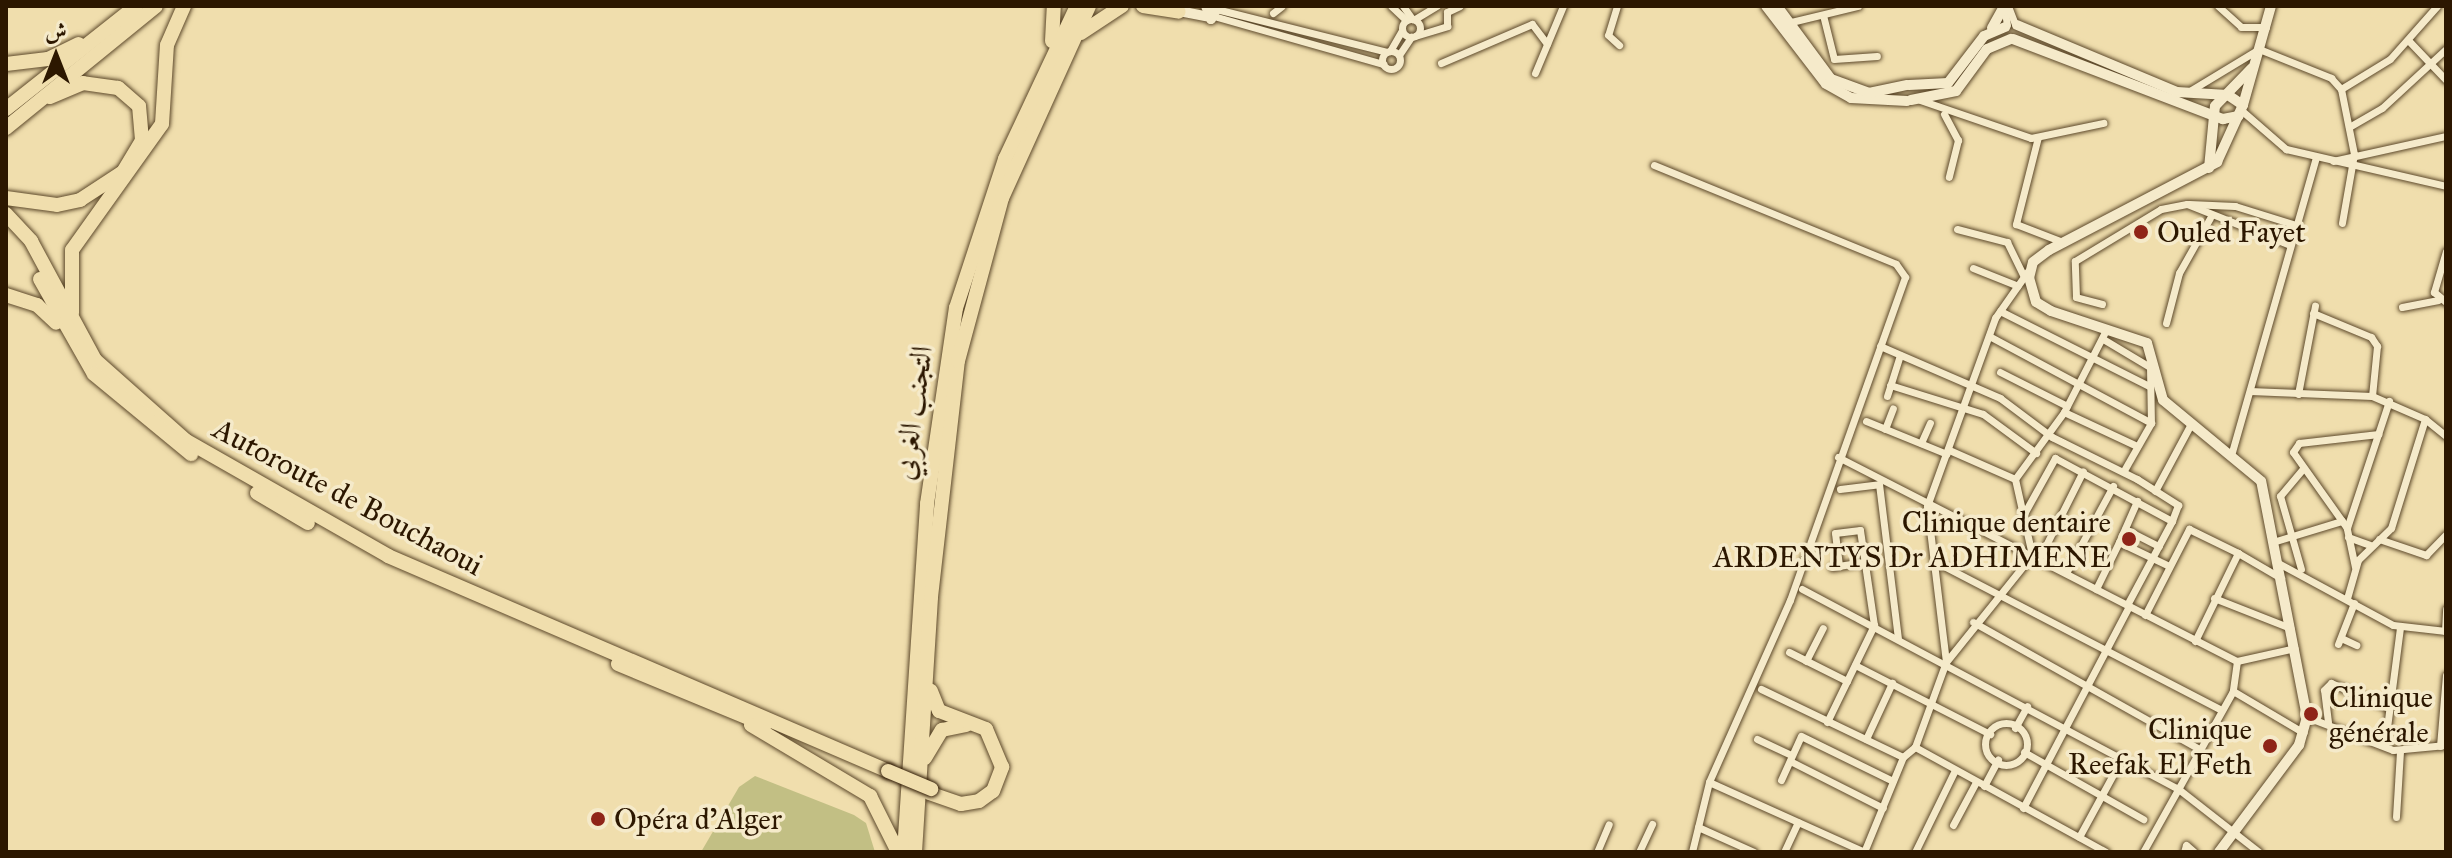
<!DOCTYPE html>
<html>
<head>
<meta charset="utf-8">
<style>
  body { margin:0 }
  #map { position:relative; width:2452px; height:858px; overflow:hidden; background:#f0dead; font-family:"IM FELL Great Primer",Amiri,serif }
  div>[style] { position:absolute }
  .green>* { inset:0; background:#c2bf84 }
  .roads { filter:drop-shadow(0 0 2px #5d492b) drop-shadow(0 0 2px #5d492b) }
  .street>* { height:7px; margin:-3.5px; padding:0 3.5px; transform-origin:3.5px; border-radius:3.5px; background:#f5eaca }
  .street>.ring { margin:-3.5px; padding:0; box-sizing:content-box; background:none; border:7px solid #f5eaca; border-radius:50% }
  .secondary>* { height:10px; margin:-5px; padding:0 5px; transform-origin:5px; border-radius:5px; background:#f5eaca }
  .highway>* { height:14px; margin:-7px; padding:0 7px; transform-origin:7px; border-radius:7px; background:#f0dead }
  .bridges { filter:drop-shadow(0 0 2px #2c1700) drop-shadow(0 0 2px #2c1700) }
  .highway-bridge>* { height:14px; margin:-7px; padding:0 7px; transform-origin:7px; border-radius:7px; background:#f0dead }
  .dots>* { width:22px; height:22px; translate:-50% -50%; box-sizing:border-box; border:4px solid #f5eaca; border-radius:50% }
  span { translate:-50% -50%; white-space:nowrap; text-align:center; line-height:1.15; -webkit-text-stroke:7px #f5eaca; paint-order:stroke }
  .poi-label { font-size:30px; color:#2c1700 }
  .left { translate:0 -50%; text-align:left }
  .right { translate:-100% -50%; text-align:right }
  .street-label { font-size:30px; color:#2c1700 }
  .frame { position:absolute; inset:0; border:8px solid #2c1700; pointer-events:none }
  .north { position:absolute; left:16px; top:16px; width:80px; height:80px; -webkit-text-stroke:6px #f5eaca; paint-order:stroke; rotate:0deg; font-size:22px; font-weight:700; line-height:32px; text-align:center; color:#2c1700 }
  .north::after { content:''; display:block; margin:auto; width:28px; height:36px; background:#2c1700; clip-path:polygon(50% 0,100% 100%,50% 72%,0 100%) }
</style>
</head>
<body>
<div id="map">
  <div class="green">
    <i style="clip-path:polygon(755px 776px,854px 815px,866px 823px,875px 852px,701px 852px,739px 787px)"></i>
  </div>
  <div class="roads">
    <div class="street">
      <i style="left:1391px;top:6px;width:21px;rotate:43deg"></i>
      <i style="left:1403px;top:6px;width:16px;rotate:55deg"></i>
      <i style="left:1617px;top:6px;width:30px;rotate:107deg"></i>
      <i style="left:1608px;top:35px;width:15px;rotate:42deg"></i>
      <i style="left:2004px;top:6px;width:19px;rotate:81deg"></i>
      <i style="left:2008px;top:6px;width:19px;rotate:69deg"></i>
      <i style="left:2218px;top:6px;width:31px;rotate:42deg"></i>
      <i style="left:2241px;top:27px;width:25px"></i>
      <i style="left:1220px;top:10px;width:172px;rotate:14.1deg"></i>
      <i style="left:1273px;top:13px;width:11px;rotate:-38deg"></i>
      <i style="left:1823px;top:15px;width:45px;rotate:76deg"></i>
      <i style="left:1834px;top:59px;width:43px;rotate:-4deg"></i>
      <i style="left:1217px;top:17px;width:173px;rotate:15.8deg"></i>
      <i style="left:1415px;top:19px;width:26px;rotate:-31deg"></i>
      <i class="ring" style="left:1402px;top:19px;width:11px;height:11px"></i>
      <i style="left:1787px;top:23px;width:73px;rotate:-13.5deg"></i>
      <i style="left:1415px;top:36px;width:34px;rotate:-17deg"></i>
      <i style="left:1447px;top:26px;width:14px;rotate:-90deg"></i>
      <i style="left:1447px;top:12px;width:14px;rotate:-25deg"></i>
      <i style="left:2408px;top:40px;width:55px;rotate:46.5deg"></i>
      <i style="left:1390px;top:51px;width:24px;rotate:-60deg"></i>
      <i class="ring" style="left:1382px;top:51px;width:11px;height:11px"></i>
      <i style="left:1399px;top:55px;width:22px;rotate:-56deg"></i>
      <i style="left:1441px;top:63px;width:99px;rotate:-23.2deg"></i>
      <i style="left:1532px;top:24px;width:25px;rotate:53deg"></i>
      <i style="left:1535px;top:73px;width:73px;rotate:-67.3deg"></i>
      <i style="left:2341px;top:89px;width:57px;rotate:-31.5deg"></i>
      <i style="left:2390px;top:59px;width:71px;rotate:-48.4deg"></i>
      <i style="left:2188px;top:92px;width:83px;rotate:-31.2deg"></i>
      <i style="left:2259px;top:49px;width:78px;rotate:21.9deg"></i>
      <i style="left:2331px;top:78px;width:15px;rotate:48deg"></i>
      <i style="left:2341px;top:89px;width:66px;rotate:78.7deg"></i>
      <i style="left:2354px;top:154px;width:70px;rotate:99.9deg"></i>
      <i style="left:1920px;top:100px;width:117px;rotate:18.9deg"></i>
      <i style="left:2031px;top:138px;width:74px;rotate:-11.8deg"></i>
      <i style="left:2241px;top:110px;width:60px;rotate:40.9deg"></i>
      <i style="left:2286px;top:149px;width:164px;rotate:13deg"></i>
      <i style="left:1944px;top:114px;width:30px;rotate:62deg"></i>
      <i style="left:1958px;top:140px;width:38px;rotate:104deg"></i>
      <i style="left:2349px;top:127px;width:38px;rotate:-30deg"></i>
      <i style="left:2382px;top:108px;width:87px;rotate:-42.7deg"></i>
      <i style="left:2038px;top:137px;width:90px;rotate:104.2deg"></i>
      <i style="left:2016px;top:224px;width:50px;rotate:21deg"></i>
      <i style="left:2333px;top:161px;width:116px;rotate:-12.5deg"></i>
      <i style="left:1654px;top:165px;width:261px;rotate:22.2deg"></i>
      <i style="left:1896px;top:264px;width:16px;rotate:55deg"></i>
      <i style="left:1905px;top:277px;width:343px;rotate:109.6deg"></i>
      <i style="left:1790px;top:600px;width:199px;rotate:114deg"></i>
      <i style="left:1709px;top:782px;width:72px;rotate:103.7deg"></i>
      <i style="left:2189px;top:204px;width:46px;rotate:2.5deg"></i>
      <i style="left:2235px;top:206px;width:64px;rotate:17.3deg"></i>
      <i style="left:1957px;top:229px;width:52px;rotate:14.6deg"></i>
      <i style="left:2007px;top:242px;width:39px;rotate:64deg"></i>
      <i style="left:2446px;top:251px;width:43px;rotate:106.3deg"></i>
      <i style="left:2434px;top:292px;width:16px;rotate:40deg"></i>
      <i style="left:1973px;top:268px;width:48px;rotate:21.8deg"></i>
      <i style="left:2102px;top:304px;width:27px;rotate:-165deg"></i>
      <i style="left:2076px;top:297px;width:36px;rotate:-92deg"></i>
      <i style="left:2075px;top:261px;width:100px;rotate:-31.2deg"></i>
      <i style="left:2161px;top:209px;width:26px;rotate:-11deg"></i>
      <i style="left:2187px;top:204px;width:111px;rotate:21.7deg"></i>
      <i style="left:2402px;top:307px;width:37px;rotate:-11deg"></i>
      <i style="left:2000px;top:311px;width:167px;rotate:26.7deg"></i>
      <i style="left:2313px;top:313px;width:63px;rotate:22.5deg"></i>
      <i style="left:2371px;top:337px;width:11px;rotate:56deg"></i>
      <i style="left:2377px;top:346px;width:50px;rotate:95.7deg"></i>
      <i style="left:2166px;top:323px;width:52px;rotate:-75.4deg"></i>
      <i style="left:2179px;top:273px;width:63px;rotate:-60.6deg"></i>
      <i style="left:1989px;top:336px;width:184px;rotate:28.2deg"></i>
      <i style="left:2103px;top:339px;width:55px;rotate:30.8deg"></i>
      <i style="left:2150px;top:367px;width:56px;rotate:89deg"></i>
      <i style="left:2151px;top:423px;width:56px;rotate:119.7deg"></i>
      <i style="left:1880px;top:346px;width:131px;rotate:23.4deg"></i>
      <i style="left:2000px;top:398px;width:65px;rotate:36.9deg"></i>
      <i style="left:2052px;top:437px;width:95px;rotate:26.3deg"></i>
      <i style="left:2137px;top:479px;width:49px;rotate:32.4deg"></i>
      <i style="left:2178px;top:505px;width:17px;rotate:111deg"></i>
      <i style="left:2000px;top:372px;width:75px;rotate:26.9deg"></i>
      <i style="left:1890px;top:385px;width:97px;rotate:17.3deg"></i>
      <i style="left:1983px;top:414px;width:66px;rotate:36.3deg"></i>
      <i style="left:2250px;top:391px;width:122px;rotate:2.3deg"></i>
      <i style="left:2372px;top:396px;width:58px;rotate:23.5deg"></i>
      <i style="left:2425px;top:419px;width:114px;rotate:107.3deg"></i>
      <i style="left:2391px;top:528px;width:46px;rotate:135.9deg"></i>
      <i style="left:2358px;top:560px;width:40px;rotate:106deg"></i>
      <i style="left:2298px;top:394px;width:90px;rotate:-79.1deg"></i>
      <i style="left:1887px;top:396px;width:43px;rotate:-72.4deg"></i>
      <i style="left:2064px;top:412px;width:81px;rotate:25deg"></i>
      <i style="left:2425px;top:419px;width:27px;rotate:39deg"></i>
      <i style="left:1866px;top:421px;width:87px;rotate:22.2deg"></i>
      <i style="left:1885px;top:429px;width:22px;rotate:-69deg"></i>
      <i style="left:1921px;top:443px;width:22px;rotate:-66deg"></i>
      <i style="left:2232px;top:452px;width:306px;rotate:-74.1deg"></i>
      <i style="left:1838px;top:457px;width:448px;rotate:27.1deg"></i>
      <i style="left:2237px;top:661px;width:30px;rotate:98deg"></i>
      <i style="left:2233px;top:691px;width:184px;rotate:119.2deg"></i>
      <i style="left:2015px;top:479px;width:83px;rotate:-53.8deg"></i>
      <i style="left:2064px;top:412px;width:94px;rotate:-62.9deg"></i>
      <i style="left:1840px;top:489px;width:39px;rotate:-7deg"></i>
      <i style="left:1879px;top:484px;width:155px;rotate:83deg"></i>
      <i style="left:2155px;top:491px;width:76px;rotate:-61.8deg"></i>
      <i style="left:2025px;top:512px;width:62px;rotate:-60.9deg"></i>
      <i style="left:2055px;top:458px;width:133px;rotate:28.3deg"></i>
      <i style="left:2172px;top:521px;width:95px;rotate:118.2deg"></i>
      <i style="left:2347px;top:528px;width:93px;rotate:-125.4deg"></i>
      <i style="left:2293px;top:452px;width:11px;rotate:-56deg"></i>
      <i style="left:2299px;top:443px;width:80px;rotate:-6.5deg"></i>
      <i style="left:2125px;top:529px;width:38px;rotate:27deg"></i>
      <i style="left:2348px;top:537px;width:23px;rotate:20deg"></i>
      <i style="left:2379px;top:539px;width:50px;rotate:18.8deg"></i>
      <i style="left:2426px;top:555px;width:29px;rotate:-46deg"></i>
      <i style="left:2276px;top:541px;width:69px;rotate:-16.9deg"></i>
      <i style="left:2119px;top:542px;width:45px;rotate:-66.3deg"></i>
      <i style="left:2039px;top:559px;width:98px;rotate:-63.4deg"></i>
      <i style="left:1934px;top:561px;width:323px;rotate:27.4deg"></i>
      <i style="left:2280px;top:564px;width:128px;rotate:28.4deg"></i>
      <i style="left:2393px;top:625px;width:53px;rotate:6.5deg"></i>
      <i style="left:1832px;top:567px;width:32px;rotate:-9deg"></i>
      <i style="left:2355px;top:567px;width:40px;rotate:-102deg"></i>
      <i style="left:2347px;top:528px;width:134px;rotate:-71.7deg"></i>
      <i style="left:2301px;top:569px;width:76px;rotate:-106deg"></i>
      <i style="left:2280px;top:496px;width:34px;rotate:-50deg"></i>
      <i style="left:2066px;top:573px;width:99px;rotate:-61.6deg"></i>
      <i style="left:1802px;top:589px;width:425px;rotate:28deg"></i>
      <i style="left:2177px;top:788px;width:104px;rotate:38deg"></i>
      <i style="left:2096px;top:589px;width:52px;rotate:-63.9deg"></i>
      <i style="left:2119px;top:542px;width:53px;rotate:25.6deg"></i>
      <i style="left:2214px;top:598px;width:82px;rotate:21.5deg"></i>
      <i style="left:2145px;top:615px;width:97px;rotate:-62.9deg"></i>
      <i style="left:2189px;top:529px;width:55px;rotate:26.1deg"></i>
      <i style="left:1973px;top:622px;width:259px;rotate:29.3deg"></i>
      <i style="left:2445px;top:631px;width:22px;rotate:-87deg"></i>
      <i style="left:2341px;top:638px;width:17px;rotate:25deg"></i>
      <i style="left:2195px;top:641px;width:98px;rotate:-64deg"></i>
      <i style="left:2238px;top:553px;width:50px;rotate:30.2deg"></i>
      <i style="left:2338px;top:644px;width:44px;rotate:-68.7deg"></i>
      <i style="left:1789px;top:652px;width:65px;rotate:26.6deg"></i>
      <i style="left:1806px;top:661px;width:37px;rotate:-63deg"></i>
      <i style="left:2237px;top:661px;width:59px;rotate:-12.6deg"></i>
      <i style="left:1946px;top:662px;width:137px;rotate:-51.2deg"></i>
      <i style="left:2032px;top:555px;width:78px;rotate:-102.6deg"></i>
      <i style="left:2015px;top:479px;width:72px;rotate:-156.3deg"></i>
      <i style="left:1855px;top:665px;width:152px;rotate:27.1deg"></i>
      <i style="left:1761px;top:689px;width:157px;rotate:25.6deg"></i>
      <i style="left:2233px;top:691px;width:82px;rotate:30.6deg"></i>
      <i style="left:2307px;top:717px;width:92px;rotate:21deg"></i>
      <i style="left:2393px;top:750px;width:53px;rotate:-5.4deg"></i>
      <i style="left:1827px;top:722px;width:108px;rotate:-64.1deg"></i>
      <i style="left:1874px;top:625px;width:96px;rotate:-98.4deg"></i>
      <i style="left:1860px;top:530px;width:25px;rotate:173deg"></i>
      <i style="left:1835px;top:533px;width:33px;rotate:83deg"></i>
      <i style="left:2328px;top:722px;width:32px;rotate:-97deg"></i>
      <i style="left:2324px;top:690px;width:10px;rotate:-45deg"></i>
      <i style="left:2331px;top:683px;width:63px;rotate:23.3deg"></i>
      <i class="ring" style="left:1985px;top:723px;width:35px;height:35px"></i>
      <i style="left:2015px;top:728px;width:25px;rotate:-61deg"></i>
      <i style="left:1757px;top:739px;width:38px;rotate:25deg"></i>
      <i style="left:1866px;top:739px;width:62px;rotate:-65.1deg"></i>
      <i style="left:2385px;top:743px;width:117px;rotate:-82.6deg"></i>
      <i style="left:2440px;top:746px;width:71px;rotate:-85.2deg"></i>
      <i style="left:1915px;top:747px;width:90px;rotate:-70deg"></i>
      <i style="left:1946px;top:662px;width:157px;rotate:-96.9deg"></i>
      <i style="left:1927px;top:506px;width:200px;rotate:-70.1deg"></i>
      <i style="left:1995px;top:318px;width:57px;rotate:-54.9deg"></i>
      <i style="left:2024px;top:752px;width:137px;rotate:29.4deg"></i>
      <i style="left:1790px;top:761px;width:104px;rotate:26.8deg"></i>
      <i style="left:1781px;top:780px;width:48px;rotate:-65.6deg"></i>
      <i style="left:1801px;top:736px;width:102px;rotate:26.1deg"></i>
      <i style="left:1709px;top:782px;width:171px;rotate:24.2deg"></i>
      <i style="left:1984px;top:786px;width:30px;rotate:-62deg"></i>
      <i style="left:2023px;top:808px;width:228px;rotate:-62.3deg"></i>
      <i style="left:2396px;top:817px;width:66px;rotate:-86.5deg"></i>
      <i style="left:1953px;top:825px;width:49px;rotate:-61.9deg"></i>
      <i style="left:1698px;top:827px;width:61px;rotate:24.1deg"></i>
      <i style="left:2079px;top:837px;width:88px;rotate:-61.4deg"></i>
      <i style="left:1597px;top:852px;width:30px;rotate:-67deg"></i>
      <i style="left:1639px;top:852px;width:31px;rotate:-65deg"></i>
      <i style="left:1784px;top:852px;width:33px;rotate:-65deg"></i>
      <i style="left:1864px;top:852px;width:103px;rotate:-67.7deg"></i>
      <i style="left:1903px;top:757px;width:16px;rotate:-40deg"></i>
      <i style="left:1915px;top:747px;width:218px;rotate:28.8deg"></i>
      <i style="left:1915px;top:852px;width:91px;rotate:-64deg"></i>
      <i style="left:2184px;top:852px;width:7px;rotate:-74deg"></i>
      <i style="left:2186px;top:845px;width:11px;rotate:41deg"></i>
    </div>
    <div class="secondary">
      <i style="left:1206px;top:6px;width:14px;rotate:69deg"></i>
      <i style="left:1211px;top:19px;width:15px;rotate:-62deg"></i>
      <i style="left:1766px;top:6px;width:98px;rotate:52.4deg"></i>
      <i style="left:1826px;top:84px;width:29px;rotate:29deg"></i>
      <i style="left:1851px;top:98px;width:56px;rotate:3.1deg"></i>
      <i style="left:1777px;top:6px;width:91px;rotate:53.5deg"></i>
      <i style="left:1831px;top:79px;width:40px;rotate:20.2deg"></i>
      <i style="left:1869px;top:93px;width:39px;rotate:-12deg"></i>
      <i style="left:1174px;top:10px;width:33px;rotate:11deg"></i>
      <i style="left:2017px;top:25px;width:173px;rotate:22.7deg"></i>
      <i style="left:2177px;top:92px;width:51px;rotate:3.4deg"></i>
      <i style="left:2228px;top:95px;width:18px;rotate:34deg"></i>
      <i style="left:1992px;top:28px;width:25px;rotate:-61deg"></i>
      <i style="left:2013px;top:39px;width:225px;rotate:20.9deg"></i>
      <i style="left:2223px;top:119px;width:16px;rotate:-11deg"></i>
      <i style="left:1909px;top:85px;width:39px;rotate:-3deg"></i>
      <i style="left:1948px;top:83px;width:59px;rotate:-52.5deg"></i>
      <i style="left:1984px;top:36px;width:23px;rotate:-23deg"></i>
      <i style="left:1911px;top:100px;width:46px;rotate:-11.3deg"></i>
      <i style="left:1956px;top:91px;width:52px;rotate:-53.6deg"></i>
      <i style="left:1987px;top:49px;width:26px;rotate:-23deg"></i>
      <i style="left:2209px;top:168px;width:62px;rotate:-84.5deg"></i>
      <i style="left:2215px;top:106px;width:53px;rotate:-45.8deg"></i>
      <i style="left:2219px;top:852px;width:134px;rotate:-53.2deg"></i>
      <i style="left:2299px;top:745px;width:29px;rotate:-74deg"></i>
      <i style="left:2307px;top:717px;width:240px;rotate:-101deg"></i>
      <i style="left:2261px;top:481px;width:127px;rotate:-140.4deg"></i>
      <i style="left:2163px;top:400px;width:59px;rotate:-105.7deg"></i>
      <i style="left:2147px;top:343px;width:101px;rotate:-161.6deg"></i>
      <i style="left:2051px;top:311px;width:17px;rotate:-149deg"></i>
      <i style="left:2036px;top:302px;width:25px;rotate:-106deg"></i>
      <i style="left:2029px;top:278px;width:16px;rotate:-76deg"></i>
      <i style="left:2033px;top:262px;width:20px;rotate:-37deg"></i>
      <i style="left:2049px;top:250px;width:190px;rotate:-27.6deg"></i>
      <i style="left:2217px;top:162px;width:63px;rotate:-65.5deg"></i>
      <i style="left:2243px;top:105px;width:103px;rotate:-74.2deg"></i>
    </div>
    <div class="highway">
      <i style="left:1143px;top:6px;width:36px;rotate:9deg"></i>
      <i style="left:1081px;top:33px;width:49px;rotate:-33.4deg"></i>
      <i style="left:1052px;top:41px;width:35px;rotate:-87deg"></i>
      <i style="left:6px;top:64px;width:42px;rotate:-6.8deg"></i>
      <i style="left:48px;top:59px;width:34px;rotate:-26deg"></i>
      <i style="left:6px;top:109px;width:166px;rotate:-38.4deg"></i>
      <i style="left:6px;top:128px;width:193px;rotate:-39.1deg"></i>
      <i style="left:6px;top:198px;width:51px;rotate:7.8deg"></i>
      <i style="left:57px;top:205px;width:24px;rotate:-12deg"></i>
      <i style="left:80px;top:200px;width:51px;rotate:-33.1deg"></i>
      <i style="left:123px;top:172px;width:37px;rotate:-59deg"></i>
      <i style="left:142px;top:140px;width:34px;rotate:-95deg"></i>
      <i style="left:139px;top:106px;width:28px;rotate:-139deg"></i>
      <i style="left:118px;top:88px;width:35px;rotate:-172deg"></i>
      <i style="left:83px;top:83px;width:36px;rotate:157deg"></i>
      <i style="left:6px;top:214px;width:37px;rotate:47deg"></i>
      <i style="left:31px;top:241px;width:135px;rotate:61.7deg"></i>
      <i style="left:95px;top:360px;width:120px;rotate:41.6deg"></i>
      <i style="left:185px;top:440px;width:234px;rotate:29.7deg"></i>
      <i style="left:388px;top:556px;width:544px;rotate:23.27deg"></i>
      <i style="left:40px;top:279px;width:109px;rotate:60.4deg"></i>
      <i style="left:94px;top:374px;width:126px;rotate:39.5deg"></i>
      <i style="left:6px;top:295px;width:33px;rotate:18deg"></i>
      <i style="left:37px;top:305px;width:26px;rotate:43deg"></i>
      <i style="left:72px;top:313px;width:63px;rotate:-90deg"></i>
      <i style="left:72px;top:250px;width:155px;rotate:-54.5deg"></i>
      <i style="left:162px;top:124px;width:79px;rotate:-86.4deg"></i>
      <i style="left:167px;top:45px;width:43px;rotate:-66.4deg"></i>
      <i style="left:257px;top:493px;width:59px;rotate:30.5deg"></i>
      <i style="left:618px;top:664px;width:159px;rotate:22.5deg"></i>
      <i style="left:751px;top:725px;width:139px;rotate:30.8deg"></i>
      <i style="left:870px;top:796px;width:63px;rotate:63.4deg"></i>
      <i style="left:925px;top:758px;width:33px;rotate:-59deg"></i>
      <i style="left:942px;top:730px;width:25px;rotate:-12deg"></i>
      <i style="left:929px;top:793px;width:34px;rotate:19deg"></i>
      <i style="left:961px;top:804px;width:18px;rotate:-9deg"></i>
      <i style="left:979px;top:801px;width:17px;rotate:-36deg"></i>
      <i style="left:993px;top:791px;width:26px;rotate:-69deg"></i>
      <i style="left:1002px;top:767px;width:41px;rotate:-112.8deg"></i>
      <i style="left:986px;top:729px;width:50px;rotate:-159deg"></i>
      <i style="left:939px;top:711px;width:22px;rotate:-112deg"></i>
      <i style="left:904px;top:852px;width:349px;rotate:-86.2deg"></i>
      <i style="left:927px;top:504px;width:198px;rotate:-81.6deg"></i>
      <i style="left:956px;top:308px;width:157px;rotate:-71.8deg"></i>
      <i style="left:1005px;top:159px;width:169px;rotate:-64.8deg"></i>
      <i style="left:915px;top:852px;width:256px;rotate:-86.4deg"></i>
      <i style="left:931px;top:597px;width:238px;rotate:-83.5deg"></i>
      <i style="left:958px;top:361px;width:169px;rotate:-74.9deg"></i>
      <i style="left:1002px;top:198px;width:211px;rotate:-65.6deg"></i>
    </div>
  </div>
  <div class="bridges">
    <div class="highway-bridge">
      <i style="left:888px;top:771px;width:47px;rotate:22.7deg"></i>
    </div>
  </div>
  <div class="dots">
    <i style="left:2141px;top:232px;background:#8f2418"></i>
    <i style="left:2129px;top:539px;background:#8f2418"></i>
    <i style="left:2311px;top:714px;background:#8f2418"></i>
    <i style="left:2270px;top:746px;background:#8f2418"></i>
    <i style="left:598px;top:819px;background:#8f2418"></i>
  </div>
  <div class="poi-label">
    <span class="left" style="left:2157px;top:232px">Ouled Fayet</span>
    <span class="right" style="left:2111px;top:539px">Clinique dentaire<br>ARDENTYS Dr ADHIMENE</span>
    <span class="left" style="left:2329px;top:714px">Clinique<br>générale</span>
    <span class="right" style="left:2252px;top:746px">Clinique<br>Reefak El Feth</span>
    <span class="left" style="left:614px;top:819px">Opéra d'Alger</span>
  </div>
  <div class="street-label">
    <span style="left:913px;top:413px;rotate:-82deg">التجنب الغربي</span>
    <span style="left:348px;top:497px;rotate:28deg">Autoroute de Bouchaoui</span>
  </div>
  <div class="frame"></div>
  <div class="north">ش</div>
</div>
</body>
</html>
